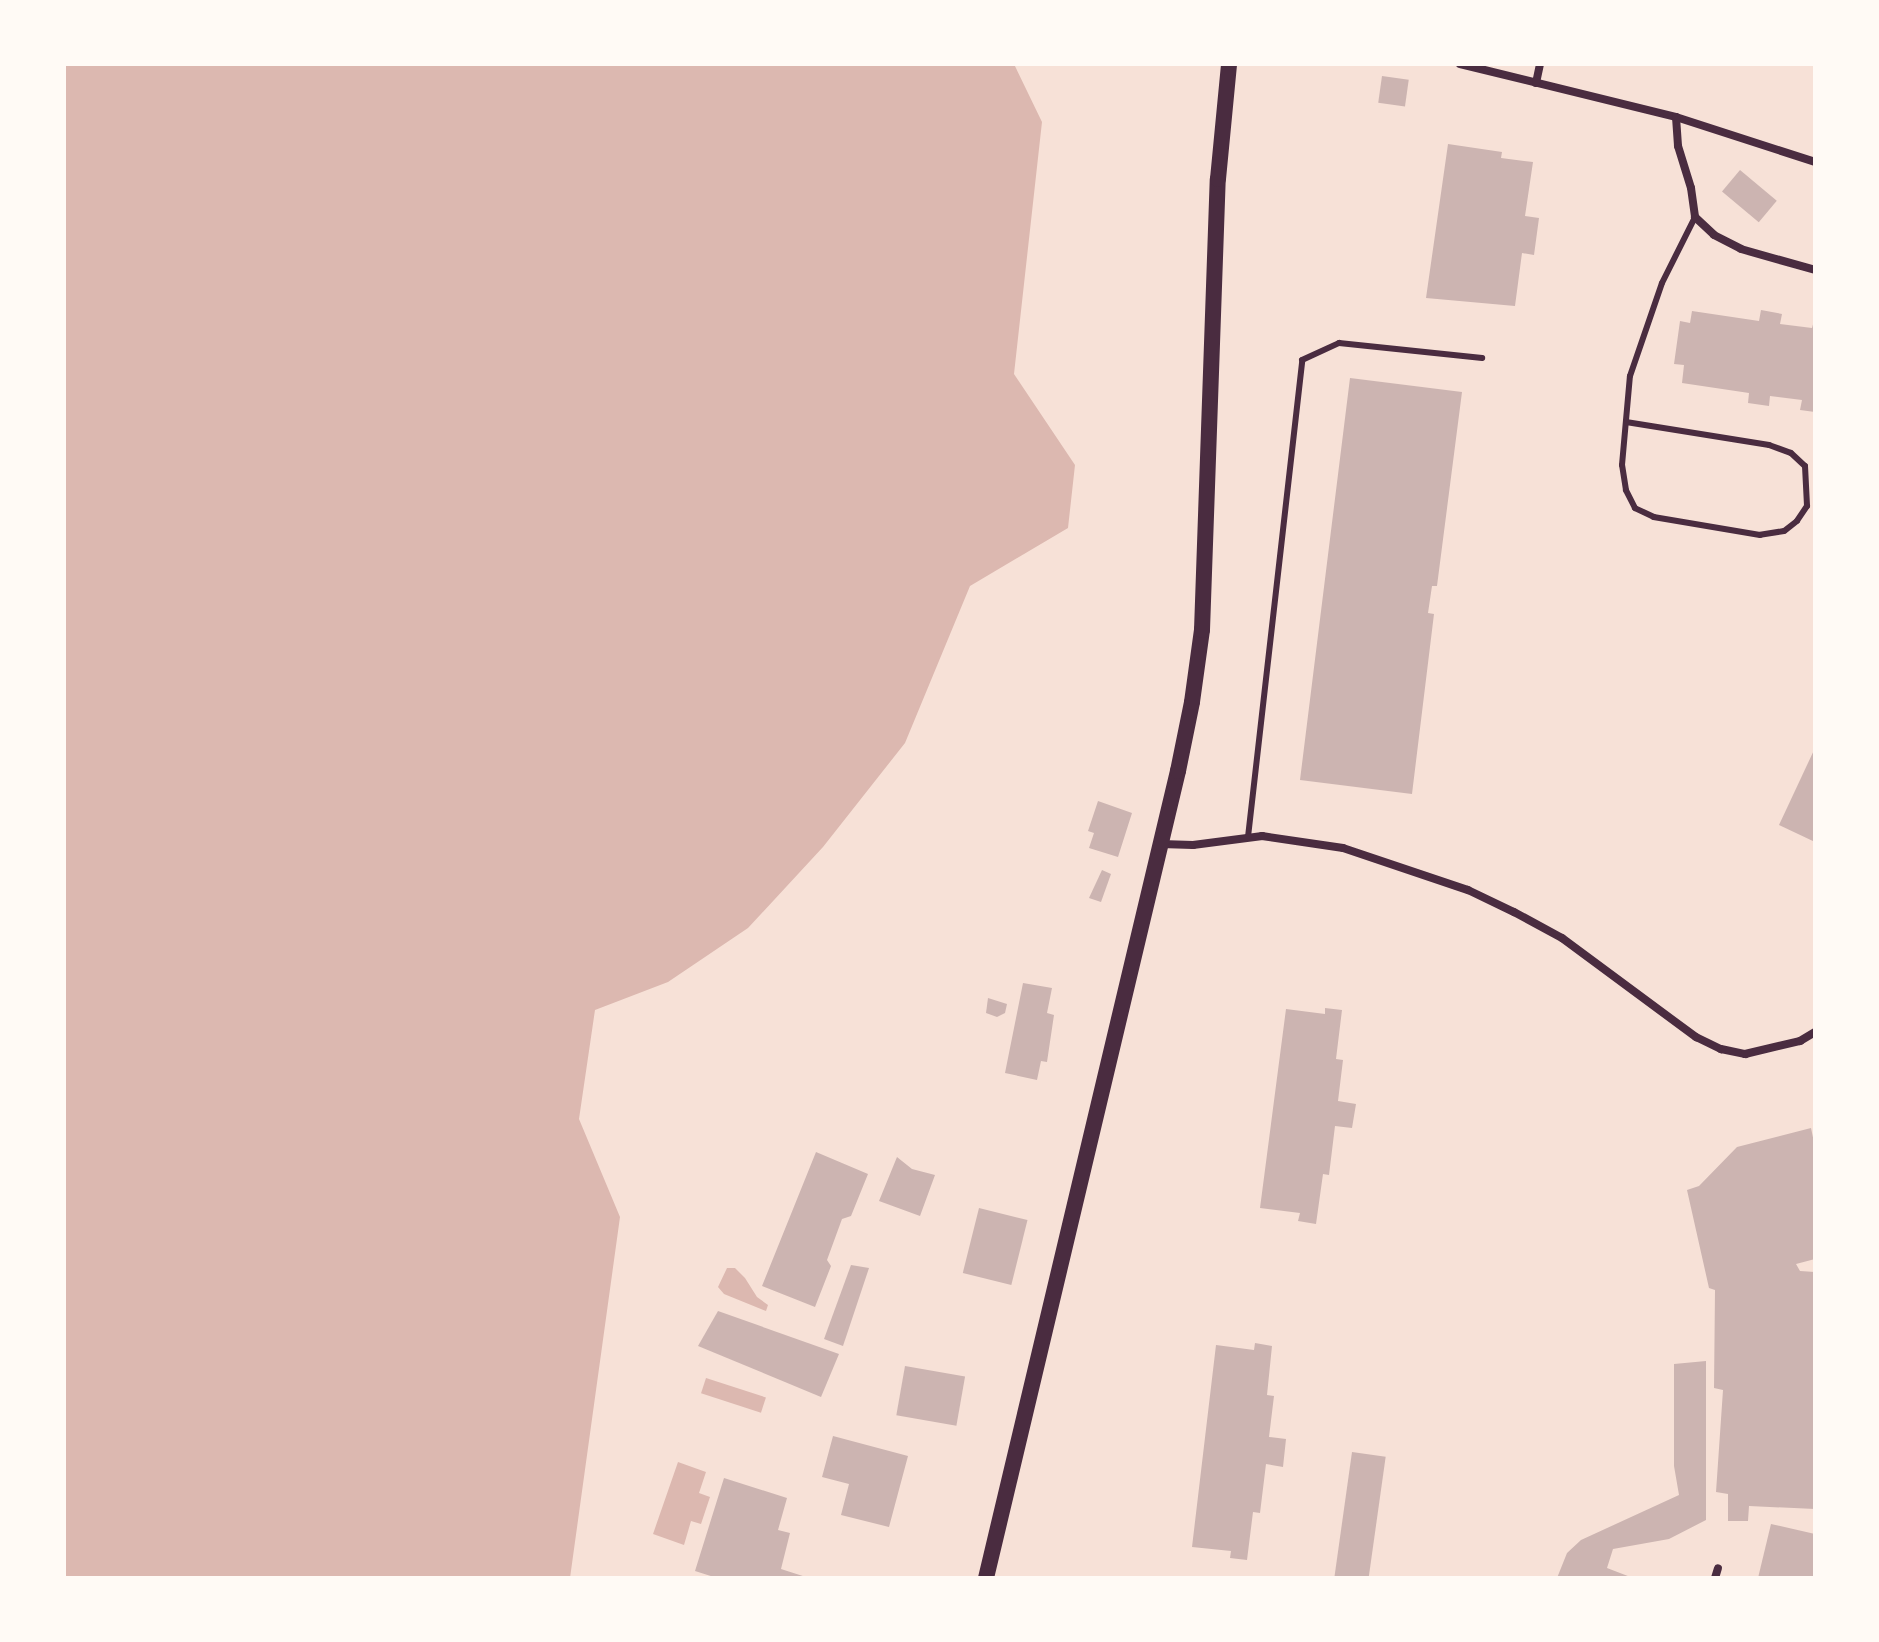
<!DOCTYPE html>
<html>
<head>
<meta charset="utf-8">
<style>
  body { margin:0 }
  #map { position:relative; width:1879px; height:1642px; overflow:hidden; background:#f7e1d7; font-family:"Roboto Serif",serif }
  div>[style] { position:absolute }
  .water>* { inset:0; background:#dcb8b0; transform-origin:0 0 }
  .building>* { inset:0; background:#ccb4b1; transform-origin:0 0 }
  .service>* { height:6px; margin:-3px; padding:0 3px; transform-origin:3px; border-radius:3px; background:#4a2c40 }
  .minor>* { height:8px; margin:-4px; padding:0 4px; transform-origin:4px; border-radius:4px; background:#4a2c40 }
  .secondary>* { height:16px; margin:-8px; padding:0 8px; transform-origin:8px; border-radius:8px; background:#4a2c40 }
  span { translate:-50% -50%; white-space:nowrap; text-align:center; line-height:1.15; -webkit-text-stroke:8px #fffaf5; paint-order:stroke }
  .frame { position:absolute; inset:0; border:66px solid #fffaf5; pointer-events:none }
</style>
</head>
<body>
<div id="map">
  <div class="water">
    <i style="clip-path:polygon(64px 64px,1014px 64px,1042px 122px,1014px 374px,1075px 465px,1068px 528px,970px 586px,905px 743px,823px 847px,748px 928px,668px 982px,595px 1010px,579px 1119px,620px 1217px,570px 1578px,64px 1578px)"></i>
    <i style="clip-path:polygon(727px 1268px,735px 1268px,745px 1278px,757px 1297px,768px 1305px,766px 1311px,724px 1294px,718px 1287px)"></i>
    <i style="left:706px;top:1378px;width:63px;height:16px;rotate:18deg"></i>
    <i style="clip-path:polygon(678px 1462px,706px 1472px,699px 1493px,710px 1497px,701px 1524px,691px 1521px,684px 1545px,653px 1534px)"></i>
  </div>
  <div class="building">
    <i style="left:1382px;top:76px;width:27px;height:27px;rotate:8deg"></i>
    <i style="clip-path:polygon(1448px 144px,1502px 152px,1501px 158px,1533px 162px,1525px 216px,1539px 218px,1534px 255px,1522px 253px,1515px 306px,1426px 298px)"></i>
    <i style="left:1740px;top:170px;width:48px;height:28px;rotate:40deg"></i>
    <i style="clip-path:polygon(1761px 310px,1782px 314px,1780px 324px,1812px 328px,1815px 317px,1815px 412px,1800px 410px,1802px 400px,1770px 396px,1769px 406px,1748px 403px,1749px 393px,1682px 383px,1684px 365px,1674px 364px,1680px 321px,1690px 323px,1692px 311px,1759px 321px)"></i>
    <i style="clip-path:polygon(1350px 378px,1462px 392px,1437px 586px,1432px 586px,1428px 613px,1434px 614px,1412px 794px,1300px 780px)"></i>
    <i style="clip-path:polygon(1815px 748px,1815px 842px,1779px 825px)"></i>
    <i style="clip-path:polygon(1098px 801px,1132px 813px,1118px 857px,1089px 848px,1094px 833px,1088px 831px)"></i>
    <i style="clip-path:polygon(1102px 870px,1111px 874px,1101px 902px,1089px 898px)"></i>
    <i style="clip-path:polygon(1023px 983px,1052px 988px,1047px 1013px,1054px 1015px,1047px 1062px,1041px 1061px,1037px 1080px,1005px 1073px)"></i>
    <i style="clip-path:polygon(988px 998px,1007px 1004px,1005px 1013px,997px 1017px,986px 1013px)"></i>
    <i style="clip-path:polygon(1325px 1008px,1342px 1010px,1336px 1059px,1343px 1060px,1338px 1101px,1356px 1104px,1352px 1128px,1335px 1126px,1329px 1175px,1323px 1174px,1316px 1224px,1298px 1221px,1300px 1213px,1260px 1208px,1286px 1009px,1325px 1014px)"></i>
    <i style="clip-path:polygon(1811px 1128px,1815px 1147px,1815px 1259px,1796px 1264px,1800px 1271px,1815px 1272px,1815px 1509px,1749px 1506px,1748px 1521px,1728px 1521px,1728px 1494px,1716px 1492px,1723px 1390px,1714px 1388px,1715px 1290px,1709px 1288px,1687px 1190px,1699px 1186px,1737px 1147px)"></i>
    <i style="clip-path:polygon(816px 1152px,868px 1174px,851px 1216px,842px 1219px,827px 1260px,831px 1266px,815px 1307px,762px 1286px)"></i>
    <i style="clip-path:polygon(897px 1157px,912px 1169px,935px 1175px,920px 1216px,879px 1201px)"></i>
    <i style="left:979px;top:1208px;width:50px;height:67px;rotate:14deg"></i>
    <i style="clip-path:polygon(851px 1265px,869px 1268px,843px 1346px,824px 1339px)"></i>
    <i style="clip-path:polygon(718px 1311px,839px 1354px,821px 1397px,698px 1346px)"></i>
    <i style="clip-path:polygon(1255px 1343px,1272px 1346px,1267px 1395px,1274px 1396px,1269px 1437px,1286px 1439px,1283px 1467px,1266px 1464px,1260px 1513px,1253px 1512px,1247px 1560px,1230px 1558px,1231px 1551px,1192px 1547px,1216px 1345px,1254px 1350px)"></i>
    <i style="clip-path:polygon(1706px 1361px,1706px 1520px,1669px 1539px,1613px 1549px,1607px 1568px,1633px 1578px,1557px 1578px,1567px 1553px,1581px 1540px,1679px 1495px,1674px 1466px,1674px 1364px)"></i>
    <i style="left:905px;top:1366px;width:61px;height:50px;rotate:10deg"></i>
    <i style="clip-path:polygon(833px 1436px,908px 1456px,889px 1527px,841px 1515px,849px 1484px,822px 1477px)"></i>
    <i style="left:1352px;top:1452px;width:34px;height:127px;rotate:8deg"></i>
    <i style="clip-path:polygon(724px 1478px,787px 1498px,778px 1530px,790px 1533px,781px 1569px,809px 1578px,717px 1578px,695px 1571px)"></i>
    <i style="clip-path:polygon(1771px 1524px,1815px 1534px,1815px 1578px,1758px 1578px)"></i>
  </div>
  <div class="service">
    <i style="left:1626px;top:422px;width:145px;rotate:9.1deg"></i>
    <i style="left:1769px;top:445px;width:23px;rotate:20deg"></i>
    <i style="left:1791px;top:453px;width:19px;rotate:43deg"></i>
    <i style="left:1805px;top:466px;width:40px;rotate:87.1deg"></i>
    <i style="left:1807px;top:506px;width:18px;rotate:124deg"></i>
    <i style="left:1797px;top:521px;width:16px;rotate:142deg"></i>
    <i style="left:1784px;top:531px;width:24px;rotate:171deg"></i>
    <i style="left:1760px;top:535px;width:108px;rotate:-170.4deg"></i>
    <i style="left:1654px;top:517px;width:21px;rotate:-155deg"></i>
    <i style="left:1635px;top:508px;width:20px;rotate:-117deg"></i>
    <i style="left:1626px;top:490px;width:25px;rotate:-99deg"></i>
    <i style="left:1622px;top:465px;width:89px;rotate:-84.9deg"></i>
    <i style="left:1630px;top:376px;width:98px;rotate:-71deg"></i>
    <i style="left:1662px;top:283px;width:74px;rotate:-63.4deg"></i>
    <i style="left:1248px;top:837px;width:480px;rotate:-83.5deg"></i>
    <i style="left:1302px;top:360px;width:41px;rotate:-24.7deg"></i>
    <i style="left:1339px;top:343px;width:144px;rotate:6deg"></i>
  </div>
  <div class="minor">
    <i style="left:1460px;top:64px;width:222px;rotate:13.8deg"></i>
    <i style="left:1676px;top:117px;width:146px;rotate:17.9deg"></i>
    <i style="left:1536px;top:83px;width:19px;rotate:-78deg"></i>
    <i style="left:1676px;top:117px;width:29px;rotate:86deg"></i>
    <i style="left:1678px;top:146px;width:44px;rotate:72.8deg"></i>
    <i style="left:1691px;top:188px;width:29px;rotate:82deg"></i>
    <i style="left:1695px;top:217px;width:26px;rotate:43deg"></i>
    <i style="left:1714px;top:235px;width:30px;rotate:27deg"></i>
    <i style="left:1741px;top:249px;width:77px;rotate:15.8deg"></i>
    <i style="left:1161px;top:844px;width:32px;rotate:2deg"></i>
    <i style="left:1193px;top:845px;width:70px;rotate:-7.4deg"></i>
    <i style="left:1262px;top:836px;width:82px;rotate:8.4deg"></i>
    <i style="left:1343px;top:848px;width:132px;rotate:18.6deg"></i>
    <i style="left:1468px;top:890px;width:51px;rotate:25.6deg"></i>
    <i style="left:1514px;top:912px;width:55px;rotate:28.4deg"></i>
    <i style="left:1562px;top:938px;width:167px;rotate:36.5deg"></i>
    <i style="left:1696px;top:1037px;width:28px;rotate:26deg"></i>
    <i style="left:1721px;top:1049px;width:25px;rotate:12deg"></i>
    <i style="left:1745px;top:1054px;width:57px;rotate:-13.3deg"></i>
    <i style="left:1800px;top:1041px;width:17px;rotate:-31deg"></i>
    <i style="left:1715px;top:1578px;width:10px;rotate:-73deg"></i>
  </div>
  <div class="secondary">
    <i style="left:986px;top:1578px;width:830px;rotate:-76.62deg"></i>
    <i style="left:1178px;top:771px;width:70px;rotate:-78.5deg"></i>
    <i style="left:1192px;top:702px;width:73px;rotate:-82.1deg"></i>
    <i style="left:1202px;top:630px;width:451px;rotate:-88deg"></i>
    <i style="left:1218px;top:179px;width:116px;rotate:-84.5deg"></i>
  </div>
  <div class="frame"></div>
</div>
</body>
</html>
